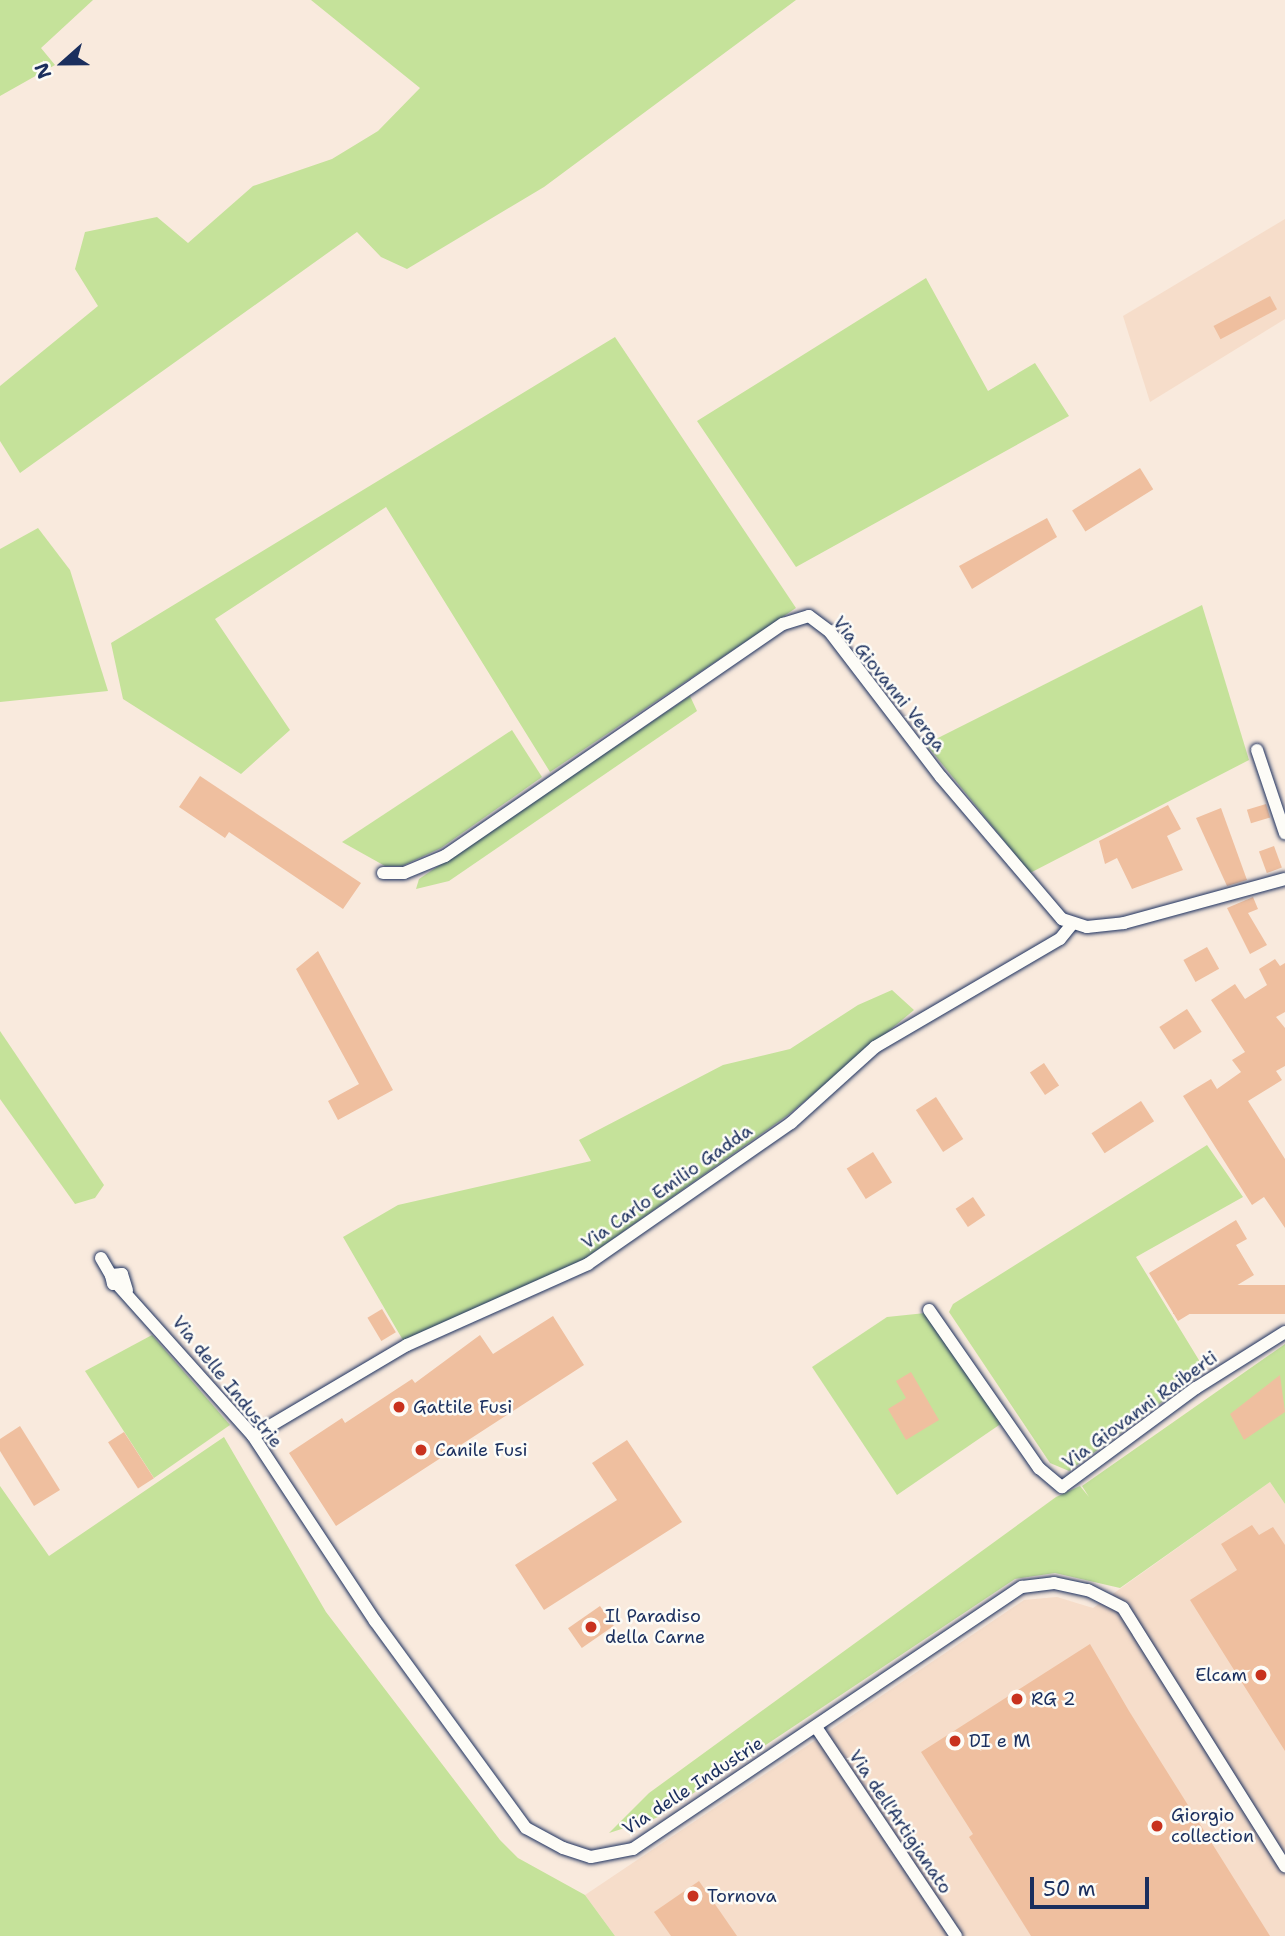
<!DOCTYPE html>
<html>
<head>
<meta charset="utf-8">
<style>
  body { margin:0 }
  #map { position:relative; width:1285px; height:1936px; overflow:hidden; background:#f9eadd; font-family:"Shantell Sans",sans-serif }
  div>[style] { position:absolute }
  .built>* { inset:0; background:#f6ddca }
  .green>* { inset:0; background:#c5e29a }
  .building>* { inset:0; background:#efbf9f; transform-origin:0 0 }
  .roads { filter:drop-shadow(0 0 2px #1b2f5e) drop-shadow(0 0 2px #1b2f5e) }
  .street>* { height:12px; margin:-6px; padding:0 6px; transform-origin:6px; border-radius:6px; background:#fdfcf7 }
  .dots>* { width:19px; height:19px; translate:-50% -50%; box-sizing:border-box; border:4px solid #fdfcf7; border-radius:50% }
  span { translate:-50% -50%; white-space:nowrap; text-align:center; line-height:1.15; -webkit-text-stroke:5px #fdfcf7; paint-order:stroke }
  .street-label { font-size:18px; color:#1b2f5e }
  .poi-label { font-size:18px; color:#1b2f5e }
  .left { translate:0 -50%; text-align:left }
  .right { translate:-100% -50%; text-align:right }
  .north { position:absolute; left:28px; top:28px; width:70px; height:70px; -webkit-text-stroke:5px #fdfcf7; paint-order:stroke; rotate:249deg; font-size:19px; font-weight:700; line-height:28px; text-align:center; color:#1b2f5e }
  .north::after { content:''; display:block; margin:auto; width:24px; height:32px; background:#1b2f5e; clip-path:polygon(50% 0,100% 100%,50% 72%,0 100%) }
  .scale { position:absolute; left:1030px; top:1877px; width:119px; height:32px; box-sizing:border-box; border:4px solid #1b2f5e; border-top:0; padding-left:9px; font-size:21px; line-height:24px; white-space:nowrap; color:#1b2f5e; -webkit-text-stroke:5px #fdfcf7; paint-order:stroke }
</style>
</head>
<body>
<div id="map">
  <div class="built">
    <i style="clip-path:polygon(1285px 219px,1285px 319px,1150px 402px,1123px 316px)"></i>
    <i style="clip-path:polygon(1270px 1482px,1285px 1504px,1285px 1936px,615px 1936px,585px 1895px,1024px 1600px,1057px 1597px,1093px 1608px)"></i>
  </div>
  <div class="green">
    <i style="clip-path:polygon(0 0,93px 0,41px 48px,55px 65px,0 96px)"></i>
    <i style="clip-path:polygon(311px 0,796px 0,544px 187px,407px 269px,381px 257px,357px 232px,20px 473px,0 441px,0 386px,98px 306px,75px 269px,85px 232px,157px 217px,188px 243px,253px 186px,332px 159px,378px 131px,420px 88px)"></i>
    <i style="clip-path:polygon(926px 278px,988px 391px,1035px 363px,1069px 416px,796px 567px,697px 421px)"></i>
    <i style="clip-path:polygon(615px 337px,796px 608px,550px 772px,386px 507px,215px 619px,290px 730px,241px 774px,123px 699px,111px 643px)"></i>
    <i style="clip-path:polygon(38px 528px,70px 570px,108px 691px,0 702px,0 549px)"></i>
    <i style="clip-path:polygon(1202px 605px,1249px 760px,1030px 873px,926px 744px)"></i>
    <i style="clip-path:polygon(690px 696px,697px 711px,449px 881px,416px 889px,419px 879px)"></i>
    <i style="clip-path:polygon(512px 730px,542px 777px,441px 848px,402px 866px,385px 866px,342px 842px)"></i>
    <i style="clip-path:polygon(892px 990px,914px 1010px,788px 1115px,580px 1262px,404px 1342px,343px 1237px,398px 1205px,591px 1161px,579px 1140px,723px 1065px,790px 1049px,858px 1005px)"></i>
    <i style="clip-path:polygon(0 1031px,104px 1185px,95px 1198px,75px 1204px,0 1099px)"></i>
    <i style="clip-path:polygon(1207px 1145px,1243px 1197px,1136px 1257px,1205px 1370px,1069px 1471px,1050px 1463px,949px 1312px,953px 1304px)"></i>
    <i style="clip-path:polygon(935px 1312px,1005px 1421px,897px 1495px,812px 1367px,887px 1317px)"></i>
    <i style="clip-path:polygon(152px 1335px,230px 1425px,154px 1478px,85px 1371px)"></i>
    <i style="clip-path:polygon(1285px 1344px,1285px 1504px,1270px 1482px,1120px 1588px,1055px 1573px,1015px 1579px,656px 1818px,609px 1833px,649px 1793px,1056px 1497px,1080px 1486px,1089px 1497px,1082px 1486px)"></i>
    <i style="clip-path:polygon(224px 1437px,326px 1612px,500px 1840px,518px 1858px,585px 1895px,615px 1936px,0 1936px,0 1486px,49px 1556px)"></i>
  </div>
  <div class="building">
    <i style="left:1270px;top:296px;width:15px;height:64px;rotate:62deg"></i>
    <i style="left:1140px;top:468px;width:25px;height:80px;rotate:58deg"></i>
    <i style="clip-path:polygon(1047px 518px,1057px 537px,972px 589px,959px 566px)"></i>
    <i style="clip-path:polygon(200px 776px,361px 883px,343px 909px,229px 832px,225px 838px,179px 807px)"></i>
    <i style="left:1266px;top:804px;width:14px;height:20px;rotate:73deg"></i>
    <i style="clip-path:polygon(1168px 805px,1181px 829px,1167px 836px,1183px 870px,1132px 889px,1117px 858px,1105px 864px,1099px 841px)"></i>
    <i style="clip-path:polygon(1221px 808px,1247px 880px,1227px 886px,1196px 818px)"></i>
    <i style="left:1274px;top:846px;width:23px;height:16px;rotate:70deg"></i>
    <i style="clip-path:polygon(1253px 897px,1258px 909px,1248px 913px,1267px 945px,1250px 954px,1227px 908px)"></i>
    <i style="left:1207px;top:947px;width:25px;height:27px;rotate:61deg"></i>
    <i style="clip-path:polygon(318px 951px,393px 1090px,338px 1120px,328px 1101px,359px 1084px,296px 969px)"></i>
    <i style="clip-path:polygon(1275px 959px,1280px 966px,1285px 963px,1285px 1012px,1276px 1017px,1285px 1028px,1285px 1066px,1276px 1071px,1282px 1080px,1248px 1101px,1285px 1159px,1285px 1228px,1264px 1197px,1252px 1205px,1183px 1096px,1211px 1079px,1217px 1089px,1241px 1072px,1232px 1060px,1245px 1052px,1211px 1000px,1235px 984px,1245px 999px,1267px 985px,1259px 969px)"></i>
    <i style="left:1187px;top:1009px;width:27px;height:33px;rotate:57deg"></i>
    <i style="left:1044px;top:1063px;width:27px;height:17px;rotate:56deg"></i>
    <i style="left:936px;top:1097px;width:50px;height:24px;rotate:57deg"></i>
    <i style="left:1141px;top:1101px;width:24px;height:59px;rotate:57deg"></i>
    <i style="left:873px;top:1152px;width:36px;height:31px;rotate:58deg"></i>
    <i style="left:973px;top:1197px;width:22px;height:21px;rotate:56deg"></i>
    <i style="clip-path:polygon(1236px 1220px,1247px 1239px,1236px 1245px,1254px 1275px,1178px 1321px,1149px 1273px)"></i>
    <i style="left:1285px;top:1285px;width:29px;height:112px;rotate:90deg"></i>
    <i style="left:382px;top:1309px;width:27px;height:17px;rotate:59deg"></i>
    <i style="clip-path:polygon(553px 1316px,584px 1365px,336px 1526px,289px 1453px,342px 1418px,345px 1423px,412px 1379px,415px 1383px,480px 1335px,493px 1354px)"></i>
    <i style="clip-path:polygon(911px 1372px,939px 1420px,906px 1440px,888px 1409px,906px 1398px,896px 1381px)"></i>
    <i style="clip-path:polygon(1280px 1375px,1285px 1412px,1244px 1440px,1230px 1414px)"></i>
    <i style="clip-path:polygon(20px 1426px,60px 1490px,34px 1506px,0 1451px,0 1439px)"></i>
    <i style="left:124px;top:1432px;width:55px;height:19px;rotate:57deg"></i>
    <i style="clip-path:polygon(627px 1440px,682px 1522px,544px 1610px,515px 1565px,617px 1500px,592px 1463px)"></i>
    <i style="clip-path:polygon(1252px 1525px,1259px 1535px,1273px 1527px,1285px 1545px,1285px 1751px,1190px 1600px,1237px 1570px,1221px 1544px)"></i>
    <i style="left:600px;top:1606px;width:24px;height:39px;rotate:55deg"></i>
    <i style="clip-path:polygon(1090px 1644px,1129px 1711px,1270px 1936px,1031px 1936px,969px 1837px,973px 1834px,921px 1752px)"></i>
    <i style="clip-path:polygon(699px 1881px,737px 1936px,671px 1936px,654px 1912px)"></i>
  </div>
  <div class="roads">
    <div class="street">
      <i style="left:1257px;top:750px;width:88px;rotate:71.4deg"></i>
      <i style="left:383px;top:873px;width:21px"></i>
      <i style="left:404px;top:873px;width:44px;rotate:-22.5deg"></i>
      <i style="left:445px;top:856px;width:410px;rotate:-34.5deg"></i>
      <i style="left:783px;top:624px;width:27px;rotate:-17deg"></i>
      <i style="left:809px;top:616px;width:26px;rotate:37deg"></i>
      <i style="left:830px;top:632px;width:183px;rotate:52.6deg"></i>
      <i style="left:941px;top:777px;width:187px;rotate:49.6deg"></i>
      <i style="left:1062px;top:919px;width:26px;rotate:18deg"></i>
      <i style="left:1087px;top:927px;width:37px;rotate:-6deg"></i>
      <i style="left:1124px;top:923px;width:167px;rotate:-15.3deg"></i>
      <i style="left:101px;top:1258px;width:20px;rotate:60deg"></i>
      <i style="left:122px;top:1282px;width:9px;rotate:167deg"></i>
      <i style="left:113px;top:1284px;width:9px;rotate:-103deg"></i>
      <i style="left:111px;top:1275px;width:11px;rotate:-5deg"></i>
      <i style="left:122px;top:1274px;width:17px;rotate:73deg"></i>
      <i style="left:118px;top:1285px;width:203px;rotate:48.2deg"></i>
      <i style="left:253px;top:1436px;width:222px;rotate:56.6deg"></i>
      <i style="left:375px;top:1621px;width:256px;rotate:53.9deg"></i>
      <i style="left:526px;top:1828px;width:42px;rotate:28.4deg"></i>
      <i style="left:563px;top:1848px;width:29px;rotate:18deg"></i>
      <i style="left:591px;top:1857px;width:43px;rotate:-10.8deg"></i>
      <i style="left:633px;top:1849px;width:469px;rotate:-34deg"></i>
      <i style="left:1022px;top:1587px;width:32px;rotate:-7deg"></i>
      <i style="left:1054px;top:1583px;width:35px;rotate:12deg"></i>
      <i style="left:1088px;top:1590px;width:39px;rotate:27deg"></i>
      <i style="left:1123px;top:1608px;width:305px;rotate:57.9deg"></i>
      <i style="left:929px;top:1310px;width:193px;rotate:55.2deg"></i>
      <i style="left:1039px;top:1468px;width:30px;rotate:40deg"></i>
      <i style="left:1062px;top:1487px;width:167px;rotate:-36.5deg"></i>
      <i style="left:1196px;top:1388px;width:105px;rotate:-32.2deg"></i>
      <i style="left:253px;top:1436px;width:179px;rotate:-30.6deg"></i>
      <i style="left:407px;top:1345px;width:198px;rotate:-24.1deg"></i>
      <i style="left:588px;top:1264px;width:247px;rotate:-34.8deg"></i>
      <i style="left:791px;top:1123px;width:113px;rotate:-42.1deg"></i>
      <i style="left:875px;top:1047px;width:214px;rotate:-30.3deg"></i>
      <i style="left:1060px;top:939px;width:19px;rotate:-51deg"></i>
      <i style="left:816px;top:1727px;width:252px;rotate:56.2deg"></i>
    </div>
  </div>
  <div class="dots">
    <i style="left:399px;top:1407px;background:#c8321e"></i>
    <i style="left:421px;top:1450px;background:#c8321e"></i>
    <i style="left:591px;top:1627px;background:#c8321e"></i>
    <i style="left:1261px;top:1675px;background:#c8321e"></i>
    <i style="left:1017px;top:1699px;background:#c8321e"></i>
    <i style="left:955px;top:1741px;background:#c8321e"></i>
    <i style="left:1157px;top:1826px;background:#c8321e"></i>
    <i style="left:693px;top:1896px;background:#c8321e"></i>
  </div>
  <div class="street-label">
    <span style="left:889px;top:684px;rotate:51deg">Via Giovanni Verga</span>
    <span style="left:667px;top:1187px;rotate:-35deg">Via Carlo Emilio Gadda</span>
    <span style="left:227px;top:1382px;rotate:51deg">Via delle Industrie</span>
    <span style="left:1140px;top:1410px;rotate:-36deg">Via Giovanni Raiberti</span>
    <span style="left:693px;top:1786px;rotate:-33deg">Via delle Industrie</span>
    <span style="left:900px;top:1822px;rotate:56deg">Via dell'Artigianato</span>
  </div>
  <div class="poi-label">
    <span class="left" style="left:413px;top:1407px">Gattile Fusi</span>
    <span class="left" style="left:435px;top:1450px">Canile Fusi</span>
    <span class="left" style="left:605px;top:1627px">Il Paradiso<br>della Carne</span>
    <span class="right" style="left:1247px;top:1675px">Elcam</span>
    <span class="left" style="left:1031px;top:1699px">RG 2</span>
    <span class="left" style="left:969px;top:1741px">DI e M</span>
    <span class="left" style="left:1171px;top:1826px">Giorgio<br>collection</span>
    <span class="left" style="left:707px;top:1896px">Tornova</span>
  </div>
  <div class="north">N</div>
  <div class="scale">50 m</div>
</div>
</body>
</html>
